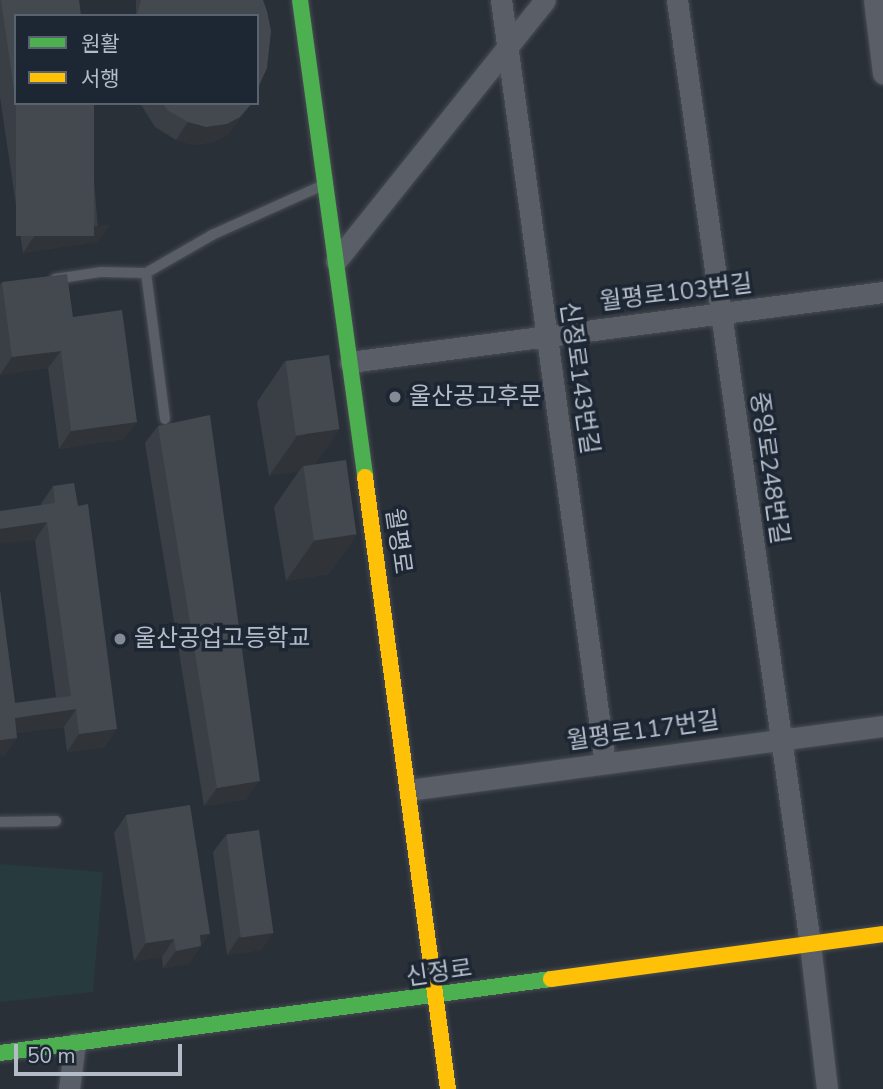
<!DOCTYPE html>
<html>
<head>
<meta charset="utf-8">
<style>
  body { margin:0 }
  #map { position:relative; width:883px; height:1089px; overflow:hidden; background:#2a3038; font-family:"Nunito Sans","Noto Sans KR",sans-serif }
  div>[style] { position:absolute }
  .green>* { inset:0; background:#273a3e }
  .roads { filter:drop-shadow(0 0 2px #484c53) drop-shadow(0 0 2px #484c53) }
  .lane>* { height:10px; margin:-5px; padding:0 5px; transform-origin:5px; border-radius:5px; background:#5a5e66 }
  .street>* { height:21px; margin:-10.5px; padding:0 10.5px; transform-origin:10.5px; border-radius:10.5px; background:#5a5e66 }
  .fast>* { height:16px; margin:-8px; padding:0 8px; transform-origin:8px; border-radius:8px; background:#4caf50 }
  .slow>* { height:16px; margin:-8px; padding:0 8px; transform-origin:8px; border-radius:8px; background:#ffc107 }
  .wall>* { inset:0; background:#3a3f45; transform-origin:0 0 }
  .shaded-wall>* { inset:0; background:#303338 }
  .building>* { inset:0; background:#444950; transform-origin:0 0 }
  .dots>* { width:19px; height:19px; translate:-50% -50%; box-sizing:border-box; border:4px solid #1d2633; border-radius:50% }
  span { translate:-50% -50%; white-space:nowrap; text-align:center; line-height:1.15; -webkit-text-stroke:7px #1d2633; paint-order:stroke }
  .street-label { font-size:24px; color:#b4bcc9 }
  .poi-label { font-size:24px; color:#b4bcc9 }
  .left { translate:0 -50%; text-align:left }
  .legend { position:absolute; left:14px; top:14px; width:245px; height:91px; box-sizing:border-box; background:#1d2633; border:2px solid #59626f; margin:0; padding:9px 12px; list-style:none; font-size:21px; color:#b4bcc9 }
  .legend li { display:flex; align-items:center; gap:14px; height:35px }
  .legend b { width:35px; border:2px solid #59626f }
  .scale { position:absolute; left:14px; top:1044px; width:168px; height:32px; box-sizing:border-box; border:4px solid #b4bcc9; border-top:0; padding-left:9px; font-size:21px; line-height:24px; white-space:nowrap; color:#b4bcc9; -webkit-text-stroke:5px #1d2633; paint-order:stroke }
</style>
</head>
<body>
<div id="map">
  <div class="green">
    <i style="clip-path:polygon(0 864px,103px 872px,93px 992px,0 1002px)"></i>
  </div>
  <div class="roads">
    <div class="lane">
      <i style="left:55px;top:279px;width:47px;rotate:-8.7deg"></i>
      <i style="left:101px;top:272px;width:45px;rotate:1.3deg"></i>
      <i style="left:165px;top:419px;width:147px;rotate:-97.4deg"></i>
      <i style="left:146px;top:273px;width:76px;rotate:-29.9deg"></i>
      <i style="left:212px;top:235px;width:122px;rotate:-24.2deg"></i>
      <i style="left:0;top:822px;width:56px;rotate:-1deg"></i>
    </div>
    <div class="street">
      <i style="left:501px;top:0;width:770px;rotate:82.24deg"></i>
      <i style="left:677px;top:0;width:953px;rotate:81.98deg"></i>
      <i style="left:810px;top:944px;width:146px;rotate:83.3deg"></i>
      <i style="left:874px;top:0;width:74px;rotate:83deg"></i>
      <i style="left:336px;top:261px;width:334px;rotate:-51.3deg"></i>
      <i style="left:350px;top:362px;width:538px;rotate:-7.48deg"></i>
      <i style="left:409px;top:790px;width:478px;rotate:-7.7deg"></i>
      <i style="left:69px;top:1089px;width:46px;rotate:-82.6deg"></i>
    </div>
    <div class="fast">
      <i style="left:300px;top:0;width:481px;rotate:82.2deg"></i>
      <i style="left:0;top:1053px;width:556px;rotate:-7.65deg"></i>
    </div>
    <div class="slow">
      <i style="left:365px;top:477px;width:618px;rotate:82.28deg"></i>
      <i style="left:551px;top:979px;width:335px;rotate:-7.7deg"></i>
    </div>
  </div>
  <div class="wall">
    <i style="clip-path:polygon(0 0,79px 0,99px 241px,23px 253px,0 97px)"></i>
    <i style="left:136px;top:0;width:127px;height:17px"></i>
    <i style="clip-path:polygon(140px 103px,252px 103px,228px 134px,215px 142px,193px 145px,176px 140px,155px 127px)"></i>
    <i style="clip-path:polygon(2px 282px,73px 317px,137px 422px,124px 439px,59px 449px,48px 368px,0 375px,0 285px)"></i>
    <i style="clip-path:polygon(285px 361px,315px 465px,357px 534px,329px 574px,286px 581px,274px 507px,299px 471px,269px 476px,257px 402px)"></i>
    <i style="clip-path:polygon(158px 426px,247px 799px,204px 806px,145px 443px)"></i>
    <i style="clip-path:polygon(53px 486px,105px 747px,67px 752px,64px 727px,16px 733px,17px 738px,5px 755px,0 756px,0 590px,15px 703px,56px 697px,35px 540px,41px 504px)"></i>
    <i style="clip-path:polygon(126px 815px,201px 946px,189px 964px,163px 968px,162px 957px,134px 961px,114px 833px)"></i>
    <i style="clip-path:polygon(226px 835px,273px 933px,261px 950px,227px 955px,213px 852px)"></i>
  </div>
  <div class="shaded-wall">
    <i style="clip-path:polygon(252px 103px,228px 134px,215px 142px,193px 145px,176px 140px,188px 122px)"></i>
    <i style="clip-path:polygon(111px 224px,99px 241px,23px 253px,35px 235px)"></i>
    <i style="clip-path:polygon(61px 351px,48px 368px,0 375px,12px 357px)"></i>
    <i style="clip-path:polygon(137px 422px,124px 439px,59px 449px,71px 431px)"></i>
    <i style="clip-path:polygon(340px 429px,312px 469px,303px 466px,299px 471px,269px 476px,297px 436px)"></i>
    <i style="clip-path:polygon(47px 522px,35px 540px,0 544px,0 529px)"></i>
    <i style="clip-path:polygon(357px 534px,329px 574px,286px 581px,314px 541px)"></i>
    <i style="clip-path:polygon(76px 709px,64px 727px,2px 735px,15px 718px)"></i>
    <i style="clip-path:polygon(117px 729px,105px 747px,67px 752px,79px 734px)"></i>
    <i style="clip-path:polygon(17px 738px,5px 755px,0 756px,0 740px)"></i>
    <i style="clip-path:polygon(260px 781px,247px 799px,204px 806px,217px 788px)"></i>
    <i style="clip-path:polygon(273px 933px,261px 950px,227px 955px,239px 937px)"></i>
    <i style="clip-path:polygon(210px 934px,189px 964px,163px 968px,176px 951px,200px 935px)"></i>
    <i style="clip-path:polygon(174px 939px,162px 957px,134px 961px,146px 943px)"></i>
  </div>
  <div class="building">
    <i style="clip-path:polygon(1px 0,79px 0,81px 16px,16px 16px,16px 103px)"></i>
    <i style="clip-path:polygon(141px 0,263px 0,267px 11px,271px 31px,267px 68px,257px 90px,257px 16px,137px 16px,138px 11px)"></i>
    <i style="left:16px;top:103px;width:78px;height:133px"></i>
    <i style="clip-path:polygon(163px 103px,252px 103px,240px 117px,227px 124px,206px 127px,188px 122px,167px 110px)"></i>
    <i style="clip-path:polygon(67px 274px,73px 317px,122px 310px,137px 422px,71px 431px,61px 351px,12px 357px,2px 282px)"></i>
    <i style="left:329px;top:355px;width:75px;height:44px;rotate:82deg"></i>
    <i style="clip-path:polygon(210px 415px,260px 781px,217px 788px,158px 426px)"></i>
    <i style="left:346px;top:460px;width:75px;height:43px;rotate:82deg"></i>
    <i style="clip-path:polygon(74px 483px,78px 506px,88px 504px,117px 729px,79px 734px,76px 709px,15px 718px,17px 738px,0 740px,0 590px,15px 703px,71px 696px,47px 522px,0 529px,0 511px,55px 503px,53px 486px)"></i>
    <i style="clip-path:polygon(190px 805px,210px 934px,200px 935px,201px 946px,176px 951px,174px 939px,146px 943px,126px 815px)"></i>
    <i style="left:259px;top:830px;width:104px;height:33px;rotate:82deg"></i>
  </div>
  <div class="dots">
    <i style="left:395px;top:397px;background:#848b96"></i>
    <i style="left:120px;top:639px;background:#848b96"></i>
  </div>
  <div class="street-label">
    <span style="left:676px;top:293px;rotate:-7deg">월평로103번길</span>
    <span style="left:579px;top:378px;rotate:82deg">신정로143번길</span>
    <span style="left:769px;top:468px;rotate:82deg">중앙로248번길</span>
    <span style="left:398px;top:541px;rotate:82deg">월평로</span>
    <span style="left:643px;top:731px;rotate:-8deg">월평로117번길</span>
    <span style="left:439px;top:973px;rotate:-8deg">신정로</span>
  </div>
  <div class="poi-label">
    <span class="left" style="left:409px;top:397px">울산공고후문</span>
    <span class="left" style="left:134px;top:639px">울산공업고등학교</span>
  </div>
  <ul class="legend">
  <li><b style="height:9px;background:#4caf50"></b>원활</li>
  <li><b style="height:9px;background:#ffc107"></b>서행</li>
  </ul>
  <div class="scale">50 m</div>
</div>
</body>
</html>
